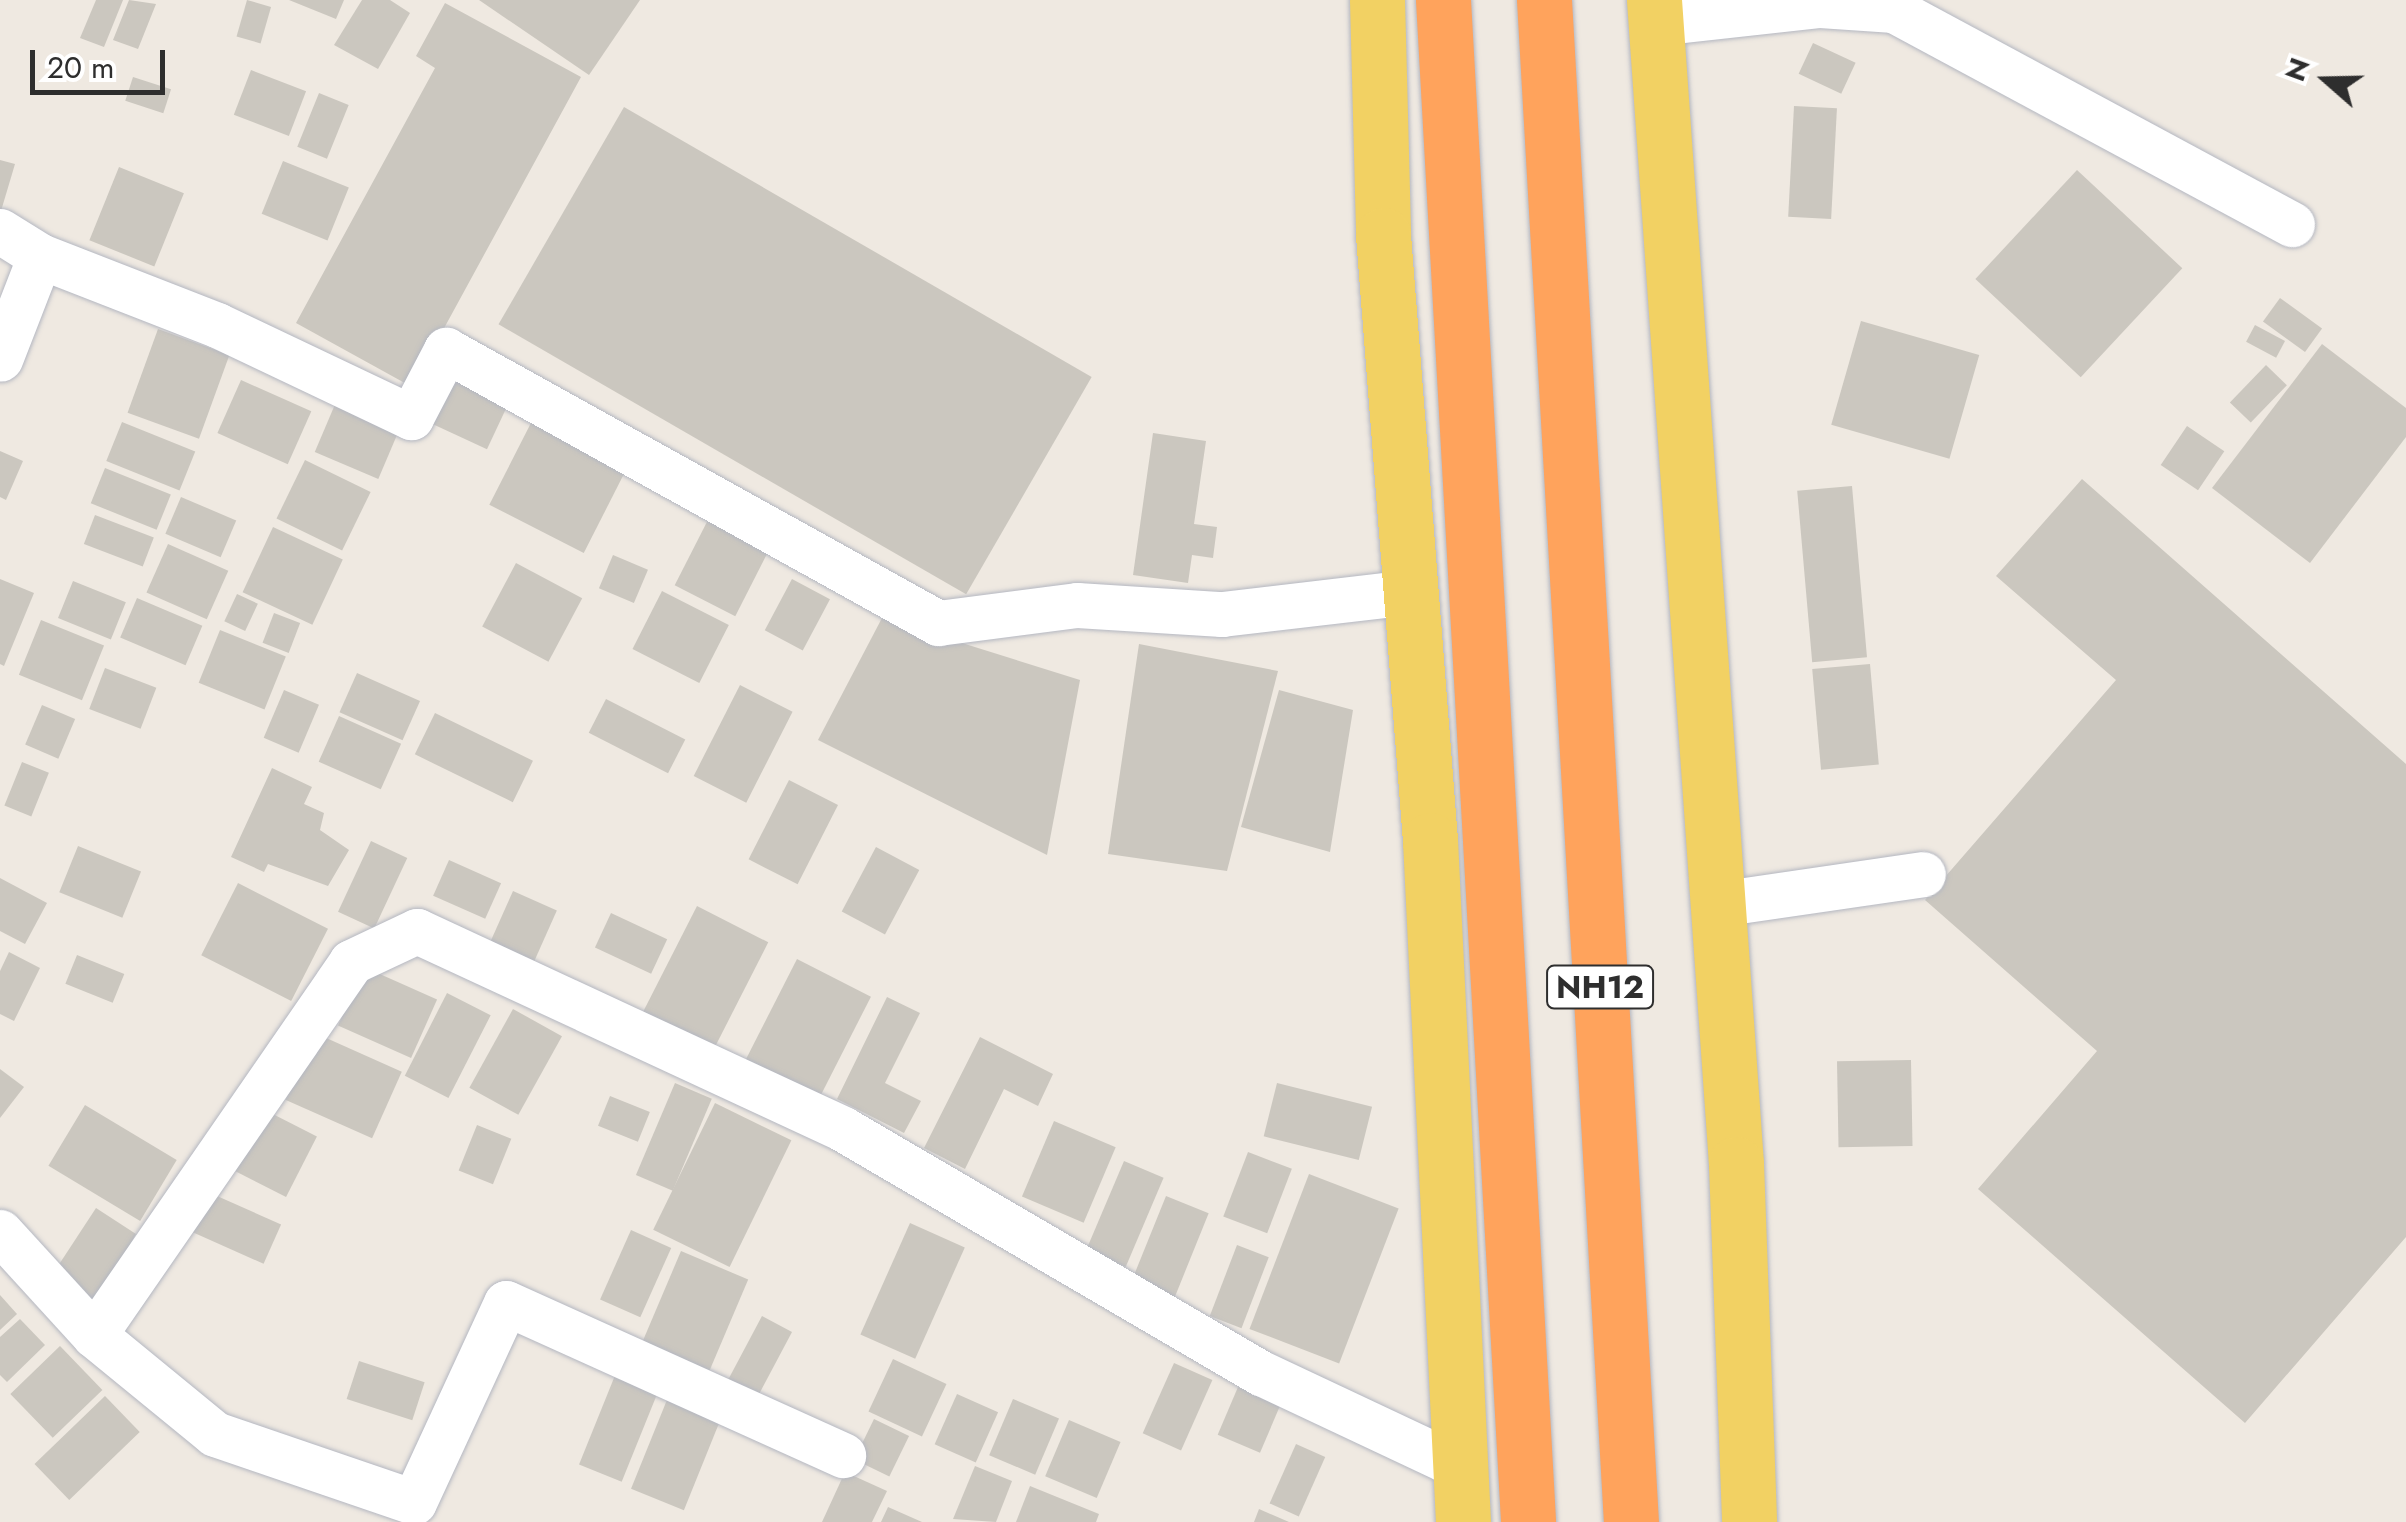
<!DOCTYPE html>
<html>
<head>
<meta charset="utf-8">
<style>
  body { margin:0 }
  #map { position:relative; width:2406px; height:1522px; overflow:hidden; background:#efe9e1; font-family:Jost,sans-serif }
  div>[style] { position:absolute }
  .building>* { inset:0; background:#cbc7bf; transform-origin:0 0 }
  .roads { filter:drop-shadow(0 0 2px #b4b7c1) drop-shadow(0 0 2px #b4b7c1) }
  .minor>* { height:45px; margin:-22.5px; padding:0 22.5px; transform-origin:22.5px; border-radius:22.5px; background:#fff }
  .major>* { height:55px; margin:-27.5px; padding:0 27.5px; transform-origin:27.5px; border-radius:27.5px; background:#f2d163 }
  .highway>* { height:55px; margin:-27.5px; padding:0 27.5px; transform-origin:27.5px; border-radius:27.5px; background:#ffa35c }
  span { translate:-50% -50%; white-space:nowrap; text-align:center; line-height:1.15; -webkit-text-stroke:9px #fff; paint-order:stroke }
  .shield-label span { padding:2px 8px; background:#fff; border:2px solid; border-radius:8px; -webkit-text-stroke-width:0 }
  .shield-label { font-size:32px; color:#2e2e2e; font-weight:700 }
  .north { position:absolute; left:2276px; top:30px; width:100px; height:100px; -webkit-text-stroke:8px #fff; paint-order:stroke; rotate:290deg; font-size:28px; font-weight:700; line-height:40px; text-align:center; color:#2e2e2e }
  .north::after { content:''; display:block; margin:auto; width:35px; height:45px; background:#2e2e2e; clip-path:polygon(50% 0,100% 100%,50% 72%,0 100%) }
  .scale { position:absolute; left:30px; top:50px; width:135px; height:45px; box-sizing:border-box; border:5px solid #2e2e2e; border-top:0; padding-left:12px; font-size:30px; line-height:35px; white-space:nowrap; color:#2e2e2e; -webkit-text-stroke:8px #fff; paint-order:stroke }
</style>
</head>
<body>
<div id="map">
  <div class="building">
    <i style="clip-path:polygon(96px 0,123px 0,104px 47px,80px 38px)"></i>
    <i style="clip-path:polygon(129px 0,156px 4px,138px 49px,113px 40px)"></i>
    <i style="left:247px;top:0;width:25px;height:38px;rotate:16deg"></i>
    <i style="clip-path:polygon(289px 0,344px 0,336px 19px)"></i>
    <i style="clip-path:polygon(362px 0,390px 0,410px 13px,378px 69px,334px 45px)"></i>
    <i style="clip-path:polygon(479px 0,640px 0,589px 75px)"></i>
    <i style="clip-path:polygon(445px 3px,581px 77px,412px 387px,296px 323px,435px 68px,416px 56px)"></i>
    <i style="left:1813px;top:43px;width:47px;height:34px;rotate:25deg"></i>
    <i style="left:251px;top:70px;width:59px;height:48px;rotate:21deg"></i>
    <i style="left:133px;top:77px;width:40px;height:25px;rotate:18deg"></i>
    <i style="left:319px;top:93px;width:32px;height:58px;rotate:22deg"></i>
    <i style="left:1794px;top:106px;width:43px;height:111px;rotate:3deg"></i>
    <i style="left:624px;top:107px;width:540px;height:251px;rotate:30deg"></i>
    <i style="clip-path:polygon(0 160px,15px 164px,1px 211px,0 210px)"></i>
    <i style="left:283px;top:161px;width:71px;height:57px;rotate:22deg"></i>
    <i style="left:119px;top:167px;width:70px;height:79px;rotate:22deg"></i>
    <i style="left:2077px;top:170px;width:144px;height:149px;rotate:43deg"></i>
    <i style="left:2280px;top:298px;width:52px;height:29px;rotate:36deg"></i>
    <i style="left:1861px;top:321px;width:123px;height:108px;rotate:16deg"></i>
    <i style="left:2255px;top:325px;width:34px;height:19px;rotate:28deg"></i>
    <i style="left:158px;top:329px;width:76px;height:89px;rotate:20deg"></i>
    <i style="clip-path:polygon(2322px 344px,2406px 408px,2406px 437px,2310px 563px,2212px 488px)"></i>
    <i style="left:2266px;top:365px;width:29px;height:52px;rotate:44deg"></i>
    <i style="left:437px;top:372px;width:78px;height:49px;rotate:25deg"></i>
    <i style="left:241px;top:380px;width:77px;height:58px;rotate:24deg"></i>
    <i style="left:339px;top:395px;width:69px;height:62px;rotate:23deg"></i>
    <i style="left:532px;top:421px;width:106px;height:94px;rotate:27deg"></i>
    <i style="left:122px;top:422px;width:79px;height:42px;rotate:22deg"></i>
    <i style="left:2187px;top:426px;width:45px;height:47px;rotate:34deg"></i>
    <i style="clip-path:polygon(1153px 433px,1206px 441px,1194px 524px,1217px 527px,1213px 558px,1192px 555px,1188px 583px,1133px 575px)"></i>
    <i style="clip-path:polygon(0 451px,23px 461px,6px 500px,0 497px)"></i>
    <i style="left:305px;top:460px;width:73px;height:65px;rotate:26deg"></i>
    <i style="left:105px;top:468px;width:71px;height:38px;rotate:22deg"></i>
    <i style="clip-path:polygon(2082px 479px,2406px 764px,2406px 1237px,2245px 1423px,1978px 1189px,2097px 1051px,1925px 900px,2116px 680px,1996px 576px)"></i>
    <i style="left:1852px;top:486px;width:172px;height:55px;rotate:85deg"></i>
    <i style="left:181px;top:497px;width:60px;height:40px;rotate:23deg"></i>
    <i style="left:711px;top:514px;width:68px;height:80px;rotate:27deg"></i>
    <i style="left:95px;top:515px;width:63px;height:31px;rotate:21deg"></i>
    <i style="left:273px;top:527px;width:77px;height:72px;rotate:25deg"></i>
    <i style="left:168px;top:544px;width:66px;height:53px;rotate:24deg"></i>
    <i style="left:613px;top:555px;width:38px;height:36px;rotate:23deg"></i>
    <i style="left:516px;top:563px;width:75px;height:72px;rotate:28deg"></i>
    <i style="clip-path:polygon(0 579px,34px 593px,4px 666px,0 664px)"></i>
    <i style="left:792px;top:579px;width:43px;height:58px;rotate:28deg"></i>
    <i style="left:73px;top:581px;width:57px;height:40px;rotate:22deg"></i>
    <i style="left:662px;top:591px;width:75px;height:65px;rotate:27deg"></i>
    <i style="left:237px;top:594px;width:23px;height:30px;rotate:25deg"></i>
    <i style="left:137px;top:598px;width:71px;height:43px;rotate:23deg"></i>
    <i style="left:274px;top:613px;width:28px;height:32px;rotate:21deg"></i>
    <i style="clip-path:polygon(882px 618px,1080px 680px,1047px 855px,818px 740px)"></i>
    <i style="left:41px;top:620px;width:68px;height:59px;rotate:22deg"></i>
    <i style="left:220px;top:630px;width:71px;height:57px;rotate:22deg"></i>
    <i style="clip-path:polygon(1139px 644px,1278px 671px,1227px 871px,1108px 854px)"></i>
    <i style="left:1870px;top:664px;width:101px;height:58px;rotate:85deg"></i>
    <i style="left:105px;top:668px;width:55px;height:44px;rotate:21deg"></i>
    <i style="left:357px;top:673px;width:69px;height:43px;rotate:24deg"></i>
    <i style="left:740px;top:685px;width:59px;height:102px;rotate:27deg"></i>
    <i style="left:284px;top:690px;width:38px;height:52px;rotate:23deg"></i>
    <i style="clip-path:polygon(1279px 690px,1353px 710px,1330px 852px,1241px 827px)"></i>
    <i style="left:606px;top:699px;width:89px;height:38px;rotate:27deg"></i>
    <i style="left:42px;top:705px;width:36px;height:43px;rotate:23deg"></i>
    <i style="left:435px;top:713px;width:109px;height:46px;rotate:26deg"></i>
    <i style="left:339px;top:716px;width:68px;height:50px;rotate:24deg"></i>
    <i style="left:22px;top:762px;width:29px;height:47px;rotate:22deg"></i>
    <i style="clip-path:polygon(272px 768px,312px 787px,304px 804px,324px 813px,320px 830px,349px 850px,328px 886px,268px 864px,264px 872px,231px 857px)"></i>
    <i style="left:789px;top:780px;width:55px;height:89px;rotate:27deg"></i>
    <i style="left:371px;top:841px;width:40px;height:78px;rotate:25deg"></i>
    <i style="left:78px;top:846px;width:68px;height:50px;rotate:22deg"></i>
    <i style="left:876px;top:847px;width:49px;height:73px;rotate:28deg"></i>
    <i style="left:449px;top:860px;width:57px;height:39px;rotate:24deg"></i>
    <i style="clip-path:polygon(0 878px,47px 903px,25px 944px,0 931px)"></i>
    <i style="left:238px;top:883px;width:101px;height:81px;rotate:27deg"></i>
    <i style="left:513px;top:891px;width:48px;height:60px;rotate:24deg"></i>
    <i style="left:697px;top:906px;width:80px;height:129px;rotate:27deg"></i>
    <i style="left:611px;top:913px;width:62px;height:38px;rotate:25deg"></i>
    <i style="clip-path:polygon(9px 952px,40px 968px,14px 1021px,0 1014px,0 971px)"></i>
    <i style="left:77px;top:955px;width:51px;height:31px;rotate:22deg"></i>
    <i style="left:797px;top:959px;width:83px;height:124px;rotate:27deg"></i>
    <i style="left:364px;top:967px;width:80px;height:64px;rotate:24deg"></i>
    <i style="left:447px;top:993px;width:49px;height:93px;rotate:27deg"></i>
    <i style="clip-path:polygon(887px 997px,920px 1013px,885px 1083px,921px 1101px,904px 1133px,837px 1099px)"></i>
    <i style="left:513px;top:1009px;width:56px;height:90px;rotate:29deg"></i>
    <i style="left:315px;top:1033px;width:95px;height:73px;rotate:24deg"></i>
    <i style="clip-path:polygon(980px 1037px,1053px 1074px,1038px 1106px,1004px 1089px,965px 1169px,924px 1148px)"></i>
    <i style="left:1911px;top:1060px;width:86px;height:74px;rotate:89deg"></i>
    <i style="clip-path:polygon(0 1069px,24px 1087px,0 1118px)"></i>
    <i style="left:675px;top:1083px;width:40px;height:100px;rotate:23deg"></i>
    <i style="left:1277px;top:1083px;width:98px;height:55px;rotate:14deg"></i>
    <i style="left:610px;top:1096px;width:43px;height:32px;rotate:22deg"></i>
    <i style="left:715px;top:1103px;width:85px;height:141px;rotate:26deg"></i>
    <i style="left:85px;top:1105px;width:107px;height:71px;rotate:31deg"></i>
    <i style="left:259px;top:1107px;width:65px;height:68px;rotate:27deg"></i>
    <i style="left:1054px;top:1121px;width:67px;height:82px;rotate:23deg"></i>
    <i style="left:477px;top:1125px;width:37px;height:49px;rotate:22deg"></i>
    <i style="left:1248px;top:1152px;width:47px;height:69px;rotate:21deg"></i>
    <i style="left:1124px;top:1161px;width:43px;height:97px;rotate:23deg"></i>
    <i style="left:1309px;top:1174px;width:96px;height:166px;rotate:21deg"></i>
    <i style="left:208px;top:1192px;width:80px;height:43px;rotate:24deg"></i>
    <i style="left:1166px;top:1196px;width:46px;height:93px;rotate:22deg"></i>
    <i style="clip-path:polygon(96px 1208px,136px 1234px,95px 1306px,58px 1266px)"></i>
    <i style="left:910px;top:1223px;width:60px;height:122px;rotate:24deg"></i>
    <i style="left:631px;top:1230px;width:44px;height:76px;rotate:24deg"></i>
    <i style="left:1237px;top:1245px;width:34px;height:76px;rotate:21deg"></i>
    <i style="left:681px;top:1251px;width:73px;height:110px;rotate:23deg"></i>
    <i style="clip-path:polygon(0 1295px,17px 1314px,0 1330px)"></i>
    <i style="left:762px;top:1316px;width:34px;height:75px;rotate:28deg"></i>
    <i style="clip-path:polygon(20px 1319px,45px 1345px,7px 1382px,0 1375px,0 1337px)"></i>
    <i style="left:60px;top:1346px;width:61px;height:69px;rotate:46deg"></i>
    <i style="left:893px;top:1359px;width:59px;height:58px;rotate:25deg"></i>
    <i style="left:359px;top:1361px;width:69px;height:40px;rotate:18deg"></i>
    <i style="left:1174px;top:1363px;width:42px;height:77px;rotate:24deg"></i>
    <i style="left:618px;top:1368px;width:46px;height:104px;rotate:22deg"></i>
    <i style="left:673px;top:1385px;width:57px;height:112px;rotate:22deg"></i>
    <i style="left:1238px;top:1387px;width:46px;height:52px;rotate:23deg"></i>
    <i style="left:957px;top:1394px;width:45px;height:55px;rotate:24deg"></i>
    <i style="left:105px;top:1396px;width:50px;height:98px;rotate:46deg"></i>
    <i style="left:1013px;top:1399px;width:50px;height:61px;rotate:23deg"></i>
    <i style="left:874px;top:1419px;width:39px;height:45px;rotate:26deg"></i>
    <i style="left:1069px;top:1420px;width:56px;height:61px;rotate:23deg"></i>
    <i style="left:1296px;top:1444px;width:32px;height:65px;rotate:24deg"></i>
    <i style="clip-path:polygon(975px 1466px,1012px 1481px,996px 1522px,953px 1519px)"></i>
    <i style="clip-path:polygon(845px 1472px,887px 1491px,872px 1522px,822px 1522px)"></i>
    <i style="clip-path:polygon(1030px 1486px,1099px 1514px,1096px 1522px,1016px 1522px)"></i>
    <i style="clip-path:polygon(888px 1507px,922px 1522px,881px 1522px)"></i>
    <i style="clip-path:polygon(1259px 1509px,1289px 1522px,1254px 1522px)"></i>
  </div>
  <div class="roads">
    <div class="minor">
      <i style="left:1657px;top:23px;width:164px;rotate:-6.3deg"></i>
      <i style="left:1820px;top:5px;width:74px;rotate:3.9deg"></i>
      <i style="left:1894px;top:10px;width:452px;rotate:28.3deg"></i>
      <i style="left:0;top:231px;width:47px;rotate:32deg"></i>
      <i style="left:40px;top:256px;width:110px;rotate:111.2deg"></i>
      <i style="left:40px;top:256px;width:190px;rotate:21.3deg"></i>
      <i style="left:217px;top:325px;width:215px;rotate:25.4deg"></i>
      <i style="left:411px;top:417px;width:76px;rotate:-62.4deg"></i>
      <i style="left:446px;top:350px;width:563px;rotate:29.02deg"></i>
      <i style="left:938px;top:623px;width:140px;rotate:-7.4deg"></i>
      <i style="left:1077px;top:605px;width:145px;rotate:3.6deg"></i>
      <i style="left:1222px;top:614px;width:188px;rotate:-6.7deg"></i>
      <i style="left:1718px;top:904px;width:207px;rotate:-8.3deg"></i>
      <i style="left:0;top:1232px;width:139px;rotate:47.6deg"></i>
      <i style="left:94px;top:1335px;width:156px;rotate:39.3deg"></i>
      <i style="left:215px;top:1434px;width:210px;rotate:18.9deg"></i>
      <i style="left:414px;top:1502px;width:219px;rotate:-65.2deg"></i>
      <i style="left:506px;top:1303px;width:370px;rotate:24.3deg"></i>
      <i style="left:94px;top:1335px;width:453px;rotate:-55.4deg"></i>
      <i style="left:351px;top:962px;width:73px;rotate:-25.2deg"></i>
      <i style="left:417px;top:931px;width:470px;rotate:24.9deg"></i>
      <i style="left:843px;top:1129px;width:484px;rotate:30.3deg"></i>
      <i style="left:1261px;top:1373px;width:202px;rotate:25.2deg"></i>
      <i style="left:1444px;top:1459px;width:16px;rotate:7deg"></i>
    </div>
    <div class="major">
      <i style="left:1377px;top:0;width:235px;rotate:88.5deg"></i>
      <i style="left:1383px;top:235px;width:607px;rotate:85.56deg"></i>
      <i style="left:1430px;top:840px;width:683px;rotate:87.23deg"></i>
      <i style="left:1654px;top:0;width:1167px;rotate:85.97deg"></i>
      <i style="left:1736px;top:1164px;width:358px;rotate:87.9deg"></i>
    </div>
    <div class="highway">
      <i style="left:1443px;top:0;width:1524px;rotate:86.8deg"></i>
      <i style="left:1544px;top:0;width:1524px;rotate:86.73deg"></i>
    </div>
  </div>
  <div class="shield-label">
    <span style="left:1600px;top:987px">NH12</span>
  </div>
  <div class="north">N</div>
  <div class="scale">20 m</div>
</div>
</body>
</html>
